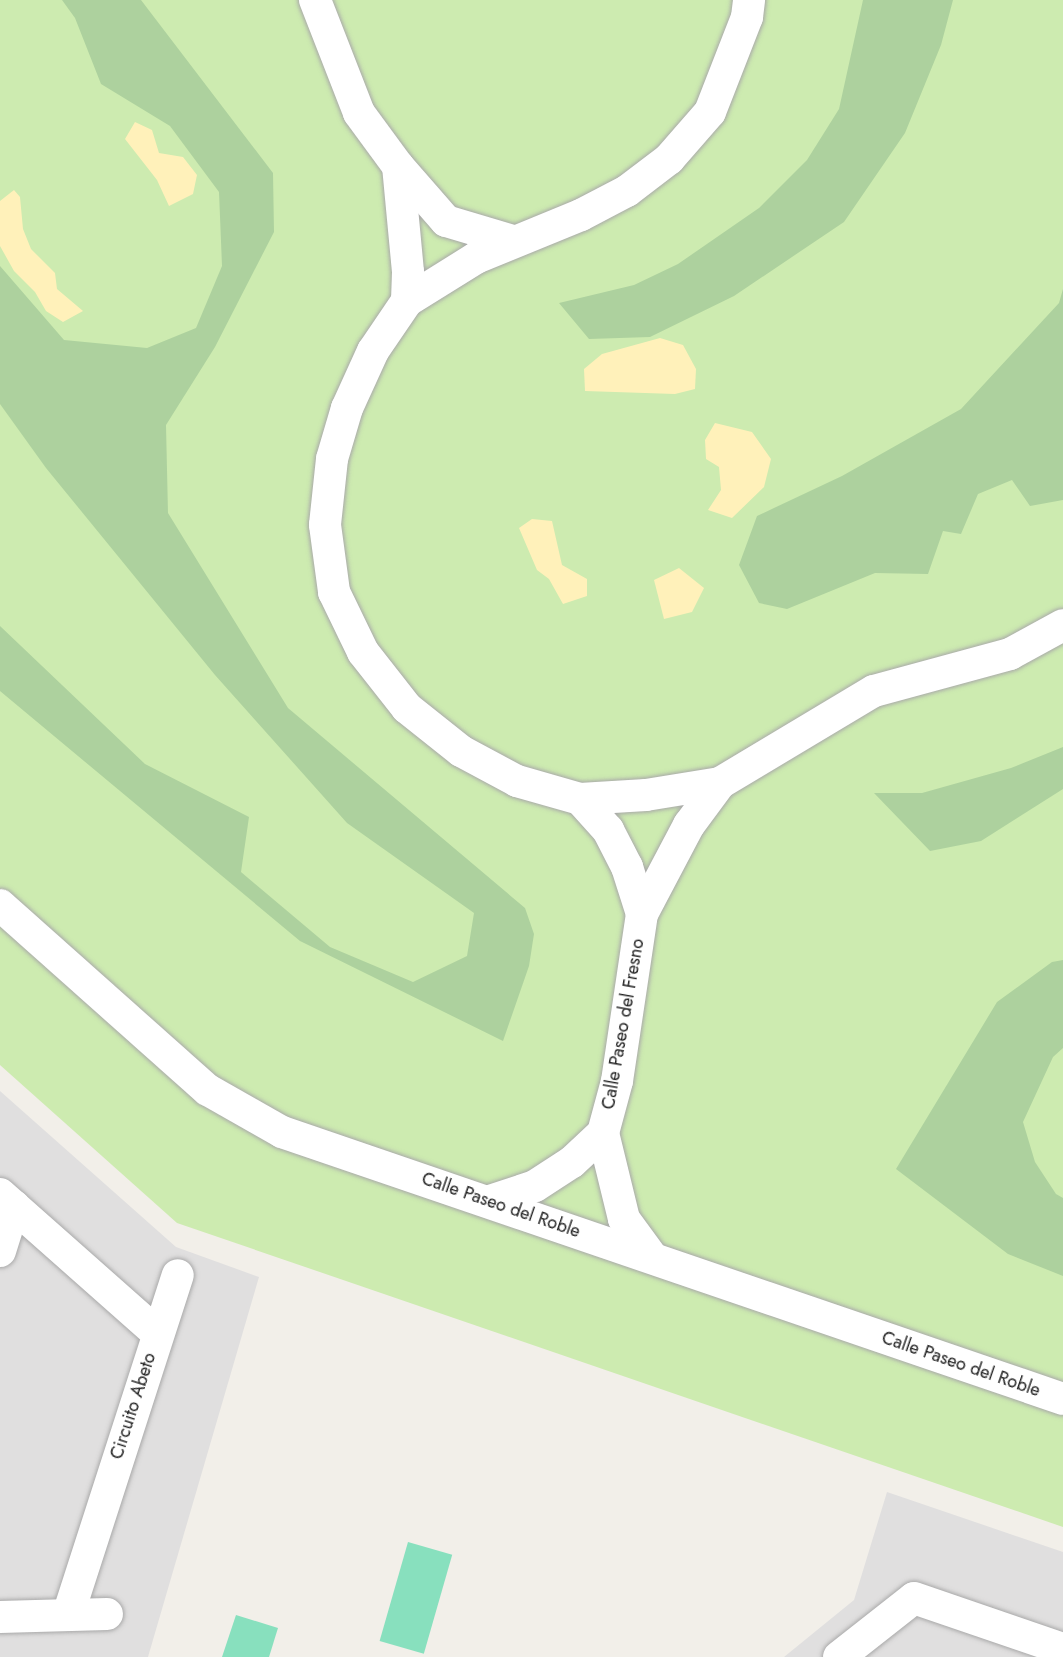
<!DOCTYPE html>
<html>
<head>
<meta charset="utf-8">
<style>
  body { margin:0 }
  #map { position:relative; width:1063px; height:1657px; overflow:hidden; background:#f2efe9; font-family:Jost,sans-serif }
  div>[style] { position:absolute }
  .residential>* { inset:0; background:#e0dfdf }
  .grass>* { inset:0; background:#cdebb0 }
  .forest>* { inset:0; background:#add19e }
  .sand>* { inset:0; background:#fff1ba }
  .pitch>* { inset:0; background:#88e0be; transform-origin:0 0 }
  .roads { filter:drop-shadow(0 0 2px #a9a9a9) drop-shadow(0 0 2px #a9a9a9) }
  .street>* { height:32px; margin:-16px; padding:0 16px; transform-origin:16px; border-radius:16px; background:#fff }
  span { translate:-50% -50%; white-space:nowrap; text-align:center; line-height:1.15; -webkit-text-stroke:4.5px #fff; paint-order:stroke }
  .street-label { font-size:18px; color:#222 }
</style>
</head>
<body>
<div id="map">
  <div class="residential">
    <i style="clip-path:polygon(0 1091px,176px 1247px,259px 1277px,148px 1657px,0 1657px)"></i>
    <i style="clip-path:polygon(887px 1492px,1063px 1552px,1063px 1657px,784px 1657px,854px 1600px)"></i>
  </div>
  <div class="grass">
    <i style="clip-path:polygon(0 0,1063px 0,1063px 1527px,177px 1223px,0 1065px)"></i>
  </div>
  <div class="forest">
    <i style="clip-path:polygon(62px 0,141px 0,273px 173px,274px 232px,215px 347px,166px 425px,168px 513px,288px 708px,525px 908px,534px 934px,529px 966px,503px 1041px,300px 941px,0 691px,0 626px,145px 764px,249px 817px,241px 872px,330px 947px,413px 982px,467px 956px,474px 913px,347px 823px,215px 675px,46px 468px,0 404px,0 266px,64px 340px,147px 348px,196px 328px,222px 266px,219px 192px,170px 126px,101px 84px,75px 18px)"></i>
    <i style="clip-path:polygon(863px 0,953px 0,941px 45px,905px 133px,844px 222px,734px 296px,650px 337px,589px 339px,559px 303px,634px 285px,678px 264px,759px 208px,807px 160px,839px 109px)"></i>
    <i style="clip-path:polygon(1063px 289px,1063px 500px,1030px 506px,1012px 480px,978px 494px,961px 534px,943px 531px,928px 574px,875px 573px,787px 609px,759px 603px,739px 565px,757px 516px,842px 476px,961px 409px,1059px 303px)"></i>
    <i style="clip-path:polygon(1063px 747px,1063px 789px,981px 841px,930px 851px,874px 793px,922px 793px,1011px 768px)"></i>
    <i style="clip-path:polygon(1063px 960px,1063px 1048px,1053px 1057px,1023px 1122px,1035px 1162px,1056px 1194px,1063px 1198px,1063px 1276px,1008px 1254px,896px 1169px,997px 1002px,1052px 962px)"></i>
  </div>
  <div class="sand">
    <i style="clip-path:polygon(135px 122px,152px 130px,159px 153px,183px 157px,197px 175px,193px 194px,169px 206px,157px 180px,125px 139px)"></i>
    <i style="clip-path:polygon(14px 190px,20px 197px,23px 229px,31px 249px,55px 273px,57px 289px,83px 311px,63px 322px,46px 311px,35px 292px,14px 271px,0 246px,0 201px)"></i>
    <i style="clip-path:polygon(660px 338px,683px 345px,696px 369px,695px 389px,675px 394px,585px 391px,584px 369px,602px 354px)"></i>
    <i style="clip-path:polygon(715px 423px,752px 432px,771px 459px,764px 487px,732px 518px,708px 510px,721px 490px,719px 467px,706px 459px,705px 440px)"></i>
    <i style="clip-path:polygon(532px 519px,552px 521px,562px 565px,587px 579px,587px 596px,563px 604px,549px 579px,537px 570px,519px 528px)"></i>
    <i style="clip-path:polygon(679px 568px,704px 588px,692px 612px,664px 619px,654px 580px)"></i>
  </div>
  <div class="pitch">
    <i style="left:408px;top:1542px;width:46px;height:103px;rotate:16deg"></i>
    <i style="clip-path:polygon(236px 1615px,278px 1628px,269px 1657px,222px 1657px)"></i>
  </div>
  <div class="roads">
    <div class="street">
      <i style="left:315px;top:0;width:121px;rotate:68.7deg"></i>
      <i style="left:359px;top:113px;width:66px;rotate:53.7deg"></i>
      <i style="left:398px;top:166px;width:106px;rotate:84.6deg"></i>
      <i style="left:408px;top:272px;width:29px;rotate:92deg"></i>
      <i style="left:407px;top:301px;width:60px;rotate:124.2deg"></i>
      <i style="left:373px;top:351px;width:63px;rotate:114.5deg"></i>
      <i style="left:347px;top:408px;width:53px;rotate:106.4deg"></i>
      <i style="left:332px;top:459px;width:66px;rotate:96.1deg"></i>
      <i style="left:325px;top:525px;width:68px;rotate:82.3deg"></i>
      <i style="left:334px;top:592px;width:67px;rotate:64.2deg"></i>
      <i style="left:363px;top:652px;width:71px;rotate:51.8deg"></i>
      <i style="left:407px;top:708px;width:69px;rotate:38.5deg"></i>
      <i style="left:461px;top:751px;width:64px;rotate:28.2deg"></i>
      <i style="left:517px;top:781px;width:66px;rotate:15.9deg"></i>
      <i style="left:580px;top:799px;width:66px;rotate:-3.5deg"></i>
      <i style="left:646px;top:795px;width:75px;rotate:-9.2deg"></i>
      <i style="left:720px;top:783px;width:179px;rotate:-30.9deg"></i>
      <i style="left:874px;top:691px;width:141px;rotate:-15.2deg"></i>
      <i style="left:1010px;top:654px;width:60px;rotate:-28.7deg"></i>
      <i style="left:398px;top:166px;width:73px;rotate:48.9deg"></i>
      <i style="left:446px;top:221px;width:70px;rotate:16.6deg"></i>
      <i style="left:407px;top:301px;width:81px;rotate:-31.9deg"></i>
      <i style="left:476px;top:258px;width:113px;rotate:-22.3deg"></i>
      <i style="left:581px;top:215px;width:52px;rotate:-27.6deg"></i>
      <i style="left:627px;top:191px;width:53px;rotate:-37.3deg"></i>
      <i style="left:669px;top:159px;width:62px;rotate:-48.9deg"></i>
      <i style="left:710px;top:112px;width:102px;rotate:-68.7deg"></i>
      <i style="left:747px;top:17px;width:17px;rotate:-83deg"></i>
      <i style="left:580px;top:799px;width:42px;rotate:47.9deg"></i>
      <i style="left:608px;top:830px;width:42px;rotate:62.8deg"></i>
      <i style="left:627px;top:867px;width:49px;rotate:72.3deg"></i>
      <i style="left:0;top:905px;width:278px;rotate:41.7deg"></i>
      <i style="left:208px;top:1090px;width:85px;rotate:29.6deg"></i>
      <i style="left:282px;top:1132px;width:825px;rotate:18.87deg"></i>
      <i style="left:0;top:1194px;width:210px;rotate:41.5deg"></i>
      <i style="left:490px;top:1201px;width:47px;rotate:-18.4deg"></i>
      <i style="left:535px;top:1186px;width:44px;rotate:-33deg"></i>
      <i style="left:572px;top:1162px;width:42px;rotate:-43.1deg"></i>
      <i style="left:0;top:1251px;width:47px;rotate:-72.7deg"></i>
      <i style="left:651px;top:1256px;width:46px;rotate:-126.1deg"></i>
      <i style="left:624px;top:1219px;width:89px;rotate:-103.7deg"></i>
      <i style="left:603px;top:1133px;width:54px;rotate:-74.9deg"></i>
      <i style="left:617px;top:1081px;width:169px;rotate:-81.5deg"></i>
      <i style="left:642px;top:914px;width:101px;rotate:-62.2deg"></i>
      <i style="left:689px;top:825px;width:52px;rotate:-53.6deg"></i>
      <i style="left:68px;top:1615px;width:357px;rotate:-72.1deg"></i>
      <i style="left:0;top:1617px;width:107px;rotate:-1.6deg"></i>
      <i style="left:839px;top:1657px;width:95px;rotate:-38.2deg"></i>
      <i style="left:914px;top:1598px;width:157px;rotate:18.9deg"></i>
    </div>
  </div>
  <div class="street-label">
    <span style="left:623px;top:1024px;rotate:-80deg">Calle Paseo del Fresno</span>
    <span style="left:501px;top:1205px;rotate:19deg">Calle Paseo del Roble</span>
    <span style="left:961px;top:1364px;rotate:19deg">Calle Paseo del Roble</span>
    <span style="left:133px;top:1406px;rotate:-72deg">Circuito Abeto</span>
  </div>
</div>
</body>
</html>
